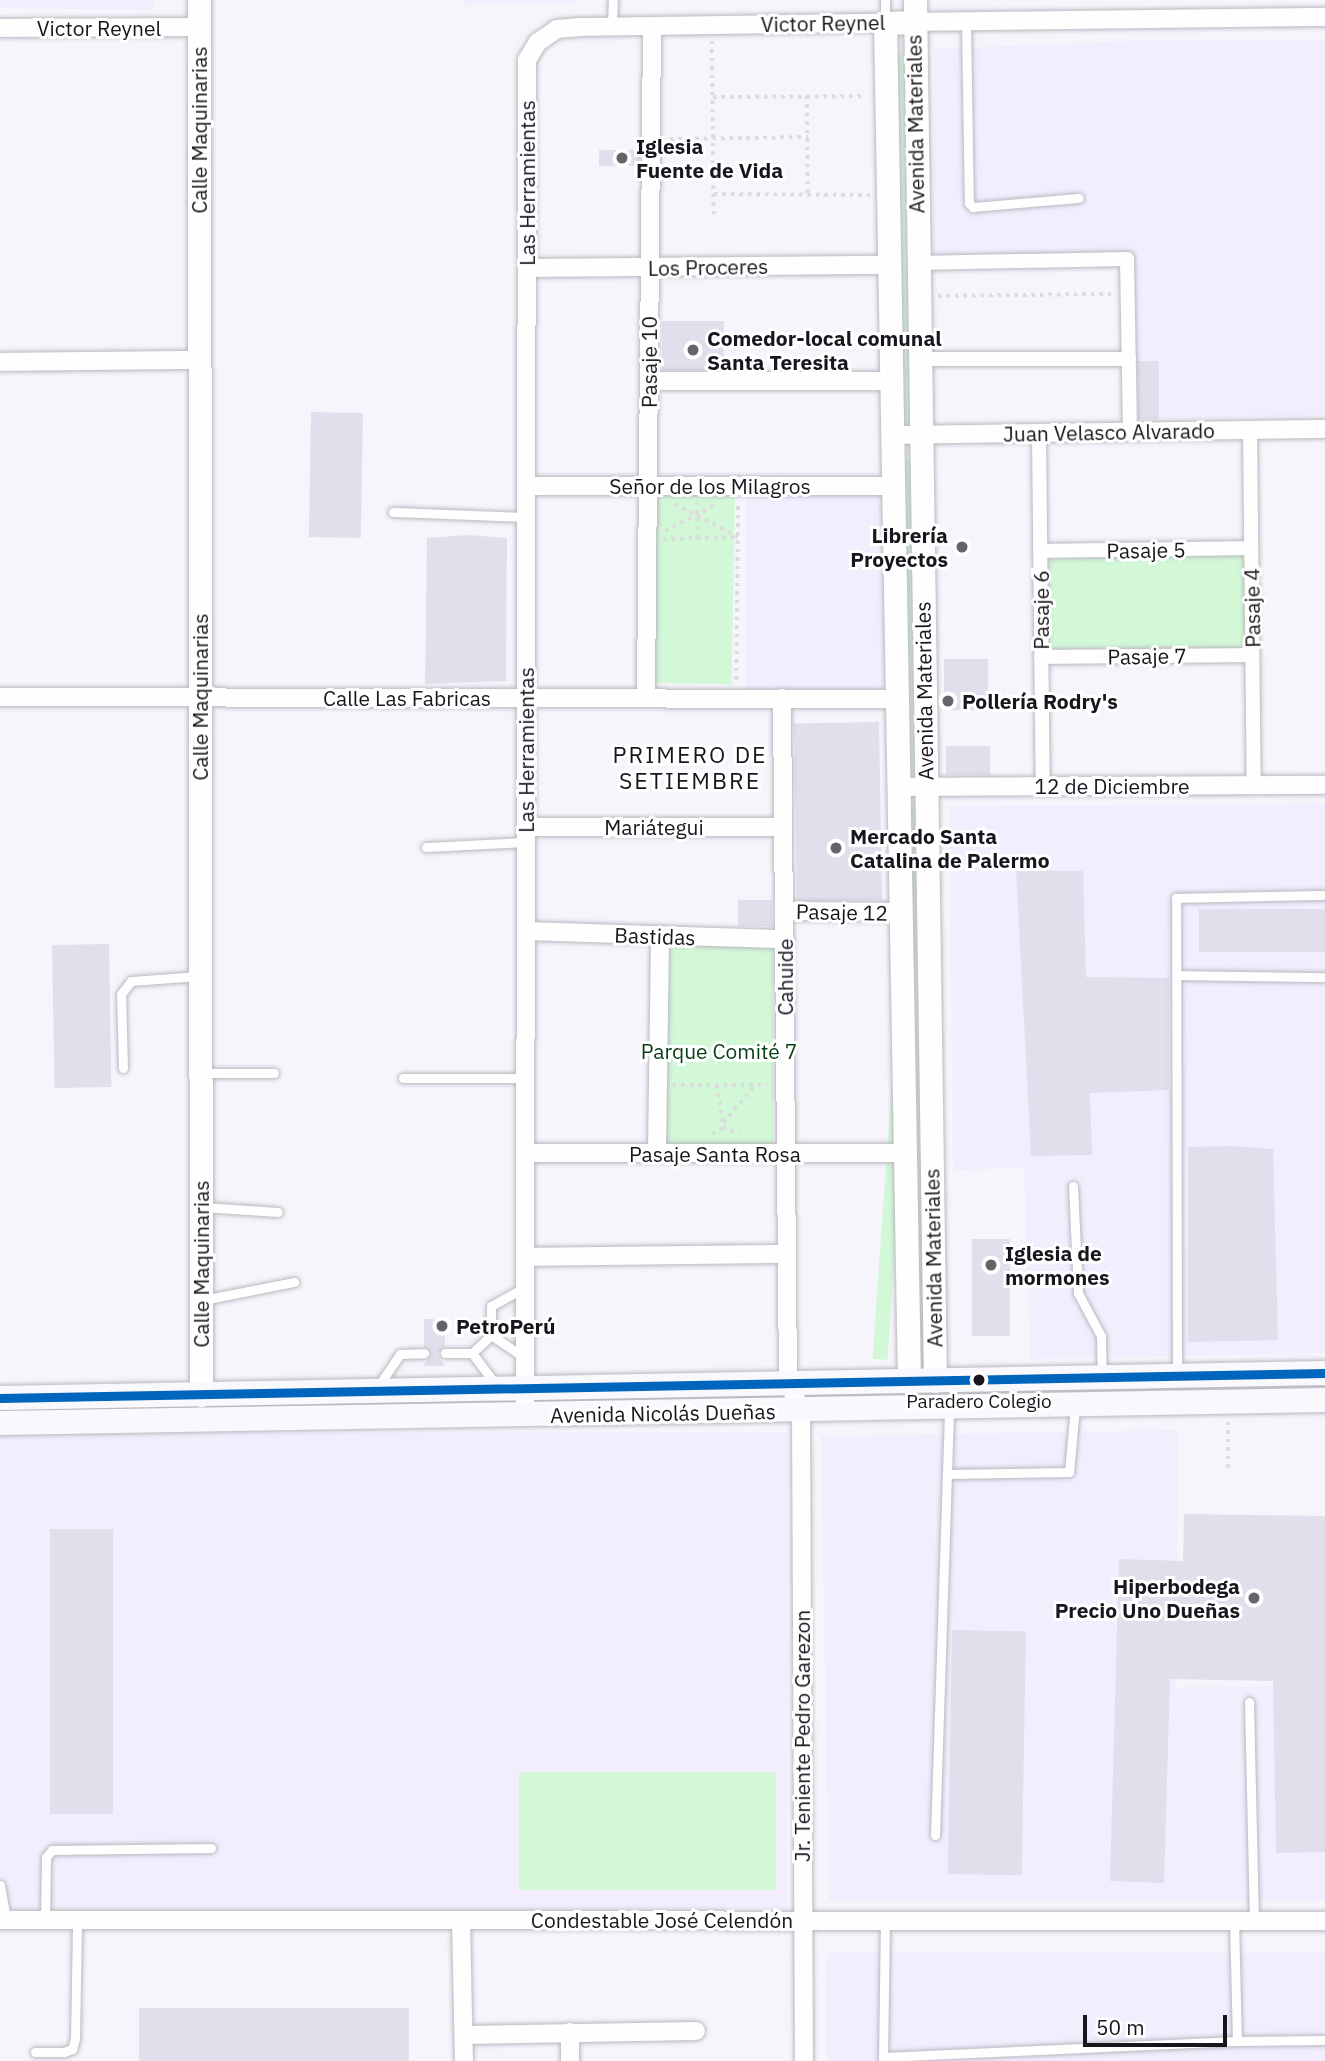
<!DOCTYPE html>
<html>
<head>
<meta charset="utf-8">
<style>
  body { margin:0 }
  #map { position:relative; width:1325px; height:2061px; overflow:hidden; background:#f6f5fc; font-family:"IBM Plex Sans",sans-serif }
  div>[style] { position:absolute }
  .built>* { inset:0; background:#f2eefe; transform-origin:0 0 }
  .green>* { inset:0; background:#d2f8d8; transform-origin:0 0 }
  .building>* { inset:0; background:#e2dfec; transform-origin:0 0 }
  .path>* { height:3.5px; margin-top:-1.75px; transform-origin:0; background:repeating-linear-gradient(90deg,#dcdbdd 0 3.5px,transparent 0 8.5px) }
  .roads { filter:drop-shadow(0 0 2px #bab8bf) drop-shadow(0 0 2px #bab8bf) }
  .service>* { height:9px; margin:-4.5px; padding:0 4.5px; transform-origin:4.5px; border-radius:4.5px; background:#fefeff }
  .pedestrian>* { height:14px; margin:-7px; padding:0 7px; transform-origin:7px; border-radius:7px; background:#fefeff }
  .minor>* { height:18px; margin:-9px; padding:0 9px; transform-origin:9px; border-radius:9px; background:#fefeff }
  .tertiary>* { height:23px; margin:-11.5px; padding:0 11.5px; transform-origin:11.5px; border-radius:11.5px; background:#fefeff }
  .secondary>* { height:24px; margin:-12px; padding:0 12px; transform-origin:12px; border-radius:12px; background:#f9f8fc }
  .bus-1>* { height:9px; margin:-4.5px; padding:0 4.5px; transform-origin:4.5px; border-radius:4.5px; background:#0065bd }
  .dots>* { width:19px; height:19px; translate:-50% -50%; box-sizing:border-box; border:4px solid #fff; border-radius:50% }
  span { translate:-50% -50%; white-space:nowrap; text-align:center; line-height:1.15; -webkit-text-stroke:6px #fff; paint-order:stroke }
  .bus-label { font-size:19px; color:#18161d }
  .street-label { font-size:21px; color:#18161d }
  .poi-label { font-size:21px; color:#18161d; font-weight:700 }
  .left { translate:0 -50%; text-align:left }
  .right { translate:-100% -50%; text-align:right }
  .park-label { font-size:21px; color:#083e15 }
  .neighbourhood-label { font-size:23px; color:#18161d; letter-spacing:2px }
  .scale { position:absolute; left:1083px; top:2015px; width:144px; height:32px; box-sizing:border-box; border:4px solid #18161d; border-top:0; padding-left:9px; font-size:21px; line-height:24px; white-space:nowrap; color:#18161d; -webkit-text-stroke:5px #fff; paint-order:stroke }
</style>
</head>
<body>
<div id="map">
  <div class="built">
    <i style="clip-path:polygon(0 0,154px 0,154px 10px,0 8px)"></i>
    <i style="clip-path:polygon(463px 0,578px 0,578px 4px,463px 5px)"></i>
    <i style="clip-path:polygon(1325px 40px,1325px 415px,1133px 419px,1129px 255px,933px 257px,934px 49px,1127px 41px)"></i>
    <i style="left:746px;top:493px;width:141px;height:208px"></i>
    <i style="clip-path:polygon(1325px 803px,1325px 1353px,1030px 1359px,1024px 1168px,953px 1170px,949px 806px)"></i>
    <i style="clip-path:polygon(1179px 1430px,1176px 1687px,1325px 1686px,1325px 1901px,829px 1901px,821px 1436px)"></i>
    <i style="left:787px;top:1433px;width:475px;height:787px;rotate:90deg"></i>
    <i style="left:1325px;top:1953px;width:108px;height:498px;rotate:90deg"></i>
  </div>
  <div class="green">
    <i style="left:912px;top:54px;width:374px;height:17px;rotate:89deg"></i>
    <i style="left:921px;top:459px;width:315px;height:19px;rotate:89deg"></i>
    <i style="left:656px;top:492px;width:79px;height:191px;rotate:1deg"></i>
    <i style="left:1247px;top:551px;width:101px;height:202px;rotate:89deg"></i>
    <i style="left:911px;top:808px;width:15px;height:552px;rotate:4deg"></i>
    <i style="left:666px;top:946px;width:107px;height:211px"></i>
    <i style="left:519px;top:1772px;width:257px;height:118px"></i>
  </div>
  <div class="building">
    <i style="left:599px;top:150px;width:41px;height:16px"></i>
    <i style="left:724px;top:321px;width:49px;height:62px;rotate:90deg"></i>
    <i style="left:1138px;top:361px;width:21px;height:58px"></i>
    <i style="left:311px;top:412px;width:52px;height:125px;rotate:1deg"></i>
    <i style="clip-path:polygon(468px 535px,507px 538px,506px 681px,425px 684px,427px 538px)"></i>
    <i style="left:944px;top:659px;width:44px;height:51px"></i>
    <i style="left:879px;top:722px;width:178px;height:85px;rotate:89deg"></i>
    <i style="left:946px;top:746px;width:44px;height:29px"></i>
    <i style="clip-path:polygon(1016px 870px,1083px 871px,1086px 977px,1169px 978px,1169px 1090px,1090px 1093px,1092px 1155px,1031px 1156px)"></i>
    <i style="left:738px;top:900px;width:34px;height:26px"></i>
    <i style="left:1325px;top:909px;width:43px;height:126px;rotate:90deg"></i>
    <i style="left:109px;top:944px;width:143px;height:57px;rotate:89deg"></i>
    <i style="clip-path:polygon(1232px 1146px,1273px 1149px,1278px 1340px,1188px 1342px,1188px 1147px)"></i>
    <i style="left:972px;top:1239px;width:38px;height:97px"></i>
    <i style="clip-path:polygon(424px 1319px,445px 1319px,445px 1346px,438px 1354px,445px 1366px,424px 1366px,431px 1353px,424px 1346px)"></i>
    <i style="clip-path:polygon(1184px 1514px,1325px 1516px,1325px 1852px,1276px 1853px,1273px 1681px,1170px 1679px,1164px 1883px,1110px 1881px,1119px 1559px,1183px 1561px)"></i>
    <i style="left:50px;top:1529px;width:63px;height:285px"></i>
    <i style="left:952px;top:1630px;width:74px;height:244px;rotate:1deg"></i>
    <i style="left:409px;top:2008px;width:53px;height:270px;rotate:90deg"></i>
  </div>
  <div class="path">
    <i style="left:712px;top:41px;width:178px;rotate:89.4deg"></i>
    <i style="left:807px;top:96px;width:99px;rotate:89.4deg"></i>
    <i style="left:713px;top:97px;width:152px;rotate:-0.4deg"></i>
    <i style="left:670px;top:139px;width:138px;rotate:-0.8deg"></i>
    <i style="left:714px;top:194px;width:156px;rotate:0.4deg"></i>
    <i style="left:938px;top:296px;width:173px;rotate:-0.7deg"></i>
    <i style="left:675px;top:504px;width:71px;rotate:27.6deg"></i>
    <i style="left:665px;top:531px;width:59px;rotate:-27.4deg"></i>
    <i style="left:663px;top:539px;width:73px;rotate:-1.6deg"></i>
    <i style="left:697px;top:539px;width:37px;rotate:-90deg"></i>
    <i style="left:736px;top:680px;width:178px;rotate:-89.4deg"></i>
    <i style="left:673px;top:1085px;width:94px"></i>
    <i style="left:717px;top:1085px;width:38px;rotate:81deg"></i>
    <i style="left:723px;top:1123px;width:50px;rotate:-49.9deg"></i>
    <i style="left:712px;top:1134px;width:13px;rotate:-32deg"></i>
    <i style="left:723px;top:1127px;width:18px;rotate:22deg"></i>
    <i style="left:1228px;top:1422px;width:46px;rotate:90deg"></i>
  </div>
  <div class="roads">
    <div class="service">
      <i style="left:885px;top:21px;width:21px;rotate:-90deg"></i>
      <i style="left:966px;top:22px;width:181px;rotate:89.1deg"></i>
      <i style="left:969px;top:203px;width:6px;rotate:45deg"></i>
      <i style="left:973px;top:207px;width:106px;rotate:-4.9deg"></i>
      <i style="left:612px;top:26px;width:26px;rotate:-88deg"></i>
      <i style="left:393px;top:512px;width:133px;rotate:2.2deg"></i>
      <i style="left:426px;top:847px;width:100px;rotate:-2.9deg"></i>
      <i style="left:1176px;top:975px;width:149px;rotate:0.8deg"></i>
      <i style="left:123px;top:1068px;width:74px;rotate:-91.5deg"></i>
      <i style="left:121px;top:994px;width:16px;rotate:-52deg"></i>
      <i style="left:131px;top:981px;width:68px;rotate:-4.2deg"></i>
      <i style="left:202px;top:1073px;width:72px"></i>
      <i style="left:403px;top:1078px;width:123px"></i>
      <i style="left:1073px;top:1186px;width:107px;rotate:87.3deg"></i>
      <i style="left:1078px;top:1293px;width:49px;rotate:61.9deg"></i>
      <i style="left:1101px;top:1336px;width:39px;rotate:89deg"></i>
      <i style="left:203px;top:1207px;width:75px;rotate:3.8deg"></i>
      <i style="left:203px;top:1300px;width:93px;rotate:-11.2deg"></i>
      <i style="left:445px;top:1353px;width:27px"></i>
      <i style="left:472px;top:1353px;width:40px;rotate:53deg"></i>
      <i style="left:472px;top:1353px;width:26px;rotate:-43deg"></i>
      <i style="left:525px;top:1358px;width:41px;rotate:-145.9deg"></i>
      <i style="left:491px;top:1335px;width:29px;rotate:-90deg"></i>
      <i style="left:491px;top:1306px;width:39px;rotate:-29deg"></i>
      <i style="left:1177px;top:1373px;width:475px;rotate:-90.1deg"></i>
      <i style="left:1176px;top:898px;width:149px;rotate:-1.2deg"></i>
      <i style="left:377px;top:1388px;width:41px;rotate:-55.9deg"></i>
      <i style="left:400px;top:1354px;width:24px;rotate:-2deg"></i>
      <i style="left:948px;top:1474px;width:121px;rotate:-0.9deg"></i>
      <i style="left:1069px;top:1472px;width:65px;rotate:-84.7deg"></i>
      <i style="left:1249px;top:1702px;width:219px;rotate:88.7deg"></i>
      <i style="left:935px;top:1835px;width:426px;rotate:-88.1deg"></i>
      <i style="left:0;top:1885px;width:36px;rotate:80deg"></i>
      <i style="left:45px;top:1920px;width:63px;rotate:-89.1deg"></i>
      <i style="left:46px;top:1857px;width:9px;rotate:-49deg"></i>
      <i style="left:52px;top:1850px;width:159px;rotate:-0.7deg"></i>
      <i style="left:1234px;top:1920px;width:121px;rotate:88.6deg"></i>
      <i style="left:1237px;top:2041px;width:88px;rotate:-0.7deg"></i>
      <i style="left:35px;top:2052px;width:29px"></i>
      <i style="left:64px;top:2052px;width:9px;rotate:-21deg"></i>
      <i style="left:72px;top:2049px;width:10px;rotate:-73deg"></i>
      <i style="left:75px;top:2039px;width:119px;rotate:-89deg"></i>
      <i style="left:883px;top:2057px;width:354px;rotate:-2.6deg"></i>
      <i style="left:883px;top:2061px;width:141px;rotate:-89.2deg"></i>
    </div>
    <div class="pedestrian">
      <i style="left:917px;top:263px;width:210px;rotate:-1.1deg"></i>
      <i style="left:1127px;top:259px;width:173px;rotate:89deg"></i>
      <i style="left:918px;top:359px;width:211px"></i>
      <i style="left:1250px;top:430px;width:355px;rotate:89.4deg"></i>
      <i style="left:1039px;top:433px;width:354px;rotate:89.4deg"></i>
      <i style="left:1040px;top:551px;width:211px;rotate:-0.8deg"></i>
      <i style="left:1041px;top:657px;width:211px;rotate:-0.5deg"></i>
    </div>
    <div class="minor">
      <i style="left:914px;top:22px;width:411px;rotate:-0.7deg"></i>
      <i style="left:0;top:28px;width:199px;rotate:-0.3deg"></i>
      <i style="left:527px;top:268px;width:362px;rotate:-0.5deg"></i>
      <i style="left:0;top:362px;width:198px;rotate:-0.6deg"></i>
      <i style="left:649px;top:381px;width:242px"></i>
      <i style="left:892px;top:435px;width:433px;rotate:-0.8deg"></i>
      <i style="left:526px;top:486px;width:367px"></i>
      <i style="left:0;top:697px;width:897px;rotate:0.13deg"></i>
      <i style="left:646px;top:698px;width:672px;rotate:-89.49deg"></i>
      <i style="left:782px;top:698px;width:684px;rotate:89.5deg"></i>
      <i style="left:788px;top:1382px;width:31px;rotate:65deg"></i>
      <i style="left:801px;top:1410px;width:651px;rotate:89.74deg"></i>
      <i style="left:899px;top:787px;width:426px;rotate:-0.3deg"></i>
      <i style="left:526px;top:827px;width:257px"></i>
      <i style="left:784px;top:911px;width:117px;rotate:0.5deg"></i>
      <i style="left:526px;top:931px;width:259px;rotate:1.8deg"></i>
      <i style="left:526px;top:1153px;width:379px"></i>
      <i style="left:657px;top:1153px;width:217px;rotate:-89.2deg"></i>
      <i style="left:525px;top:1257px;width:262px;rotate:-0.7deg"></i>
      <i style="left:525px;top:1415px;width:1355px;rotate:-89.92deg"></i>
      <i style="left:527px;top:60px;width:21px;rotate:-59deg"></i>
      <i style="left:538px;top:42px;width:23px;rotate:-34deg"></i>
      <i style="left:557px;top:29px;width:23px;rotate:-5deg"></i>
      <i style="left:580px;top:27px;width:305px;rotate:-0.8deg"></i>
      <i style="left:0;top:1920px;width:1325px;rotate:0.04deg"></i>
      <i style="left:461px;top:1920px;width:141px;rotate:88.8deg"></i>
      <i style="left:570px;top:2032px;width:29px;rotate:90deg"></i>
      <i style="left:464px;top:2035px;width:232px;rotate:-1deg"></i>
    </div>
    <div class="tertiary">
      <i style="left:199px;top:0;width:1395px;rotate:89.92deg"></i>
      <i style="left:915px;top:0;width:1381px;rotate:89.17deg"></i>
      <i style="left:909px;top:1382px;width:1359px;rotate:-91.01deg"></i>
      <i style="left:885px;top:23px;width:29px;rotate:-2deg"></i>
    </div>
    <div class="secondary">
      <i style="left:0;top:1398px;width:1325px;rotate:-1.08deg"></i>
      <i style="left:0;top:1423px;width:1325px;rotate:-0.99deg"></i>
    </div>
  </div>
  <div class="bus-1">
    <i style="left:0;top:1398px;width:1325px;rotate:-1.08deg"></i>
  </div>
  <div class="dots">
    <i style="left:622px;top:158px;background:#66646b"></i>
    <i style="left:693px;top:350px;background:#66646b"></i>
    <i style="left:962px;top:547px;background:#66646b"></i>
    <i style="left:948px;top:701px;background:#66646b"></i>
    <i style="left:836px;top:848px;background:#66646b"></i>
    <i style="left:991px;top:1265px;background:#66646b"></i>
    <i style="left:442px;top:1326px;background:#66646b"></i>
    <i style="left:979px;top:1380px;background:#18161d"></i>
    <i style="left:1254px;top:1598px;background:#66646b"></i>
  </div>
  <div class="bus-label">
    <span style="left:979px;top:1402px">Paradero Colegio</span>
  </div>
  <div class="street-label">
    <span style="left:823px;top:23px;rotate:-1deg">Victor Reynel</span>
    <span style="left:99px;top:28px">Victor Reynel</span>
    <span style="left:915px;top:124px;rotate:-91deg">Avenida Materiales</span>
    <span style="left:199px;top:130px;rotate:-90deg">Calle Maquinarias</span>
    <span style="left:527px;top:183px;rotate:-90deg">Las Herramientas</span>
    <span style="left:708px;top:267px;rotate:-1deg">Los Proceres</span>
    <span style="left:649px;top:362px;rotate:-90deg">Pasaje 10</span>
    <span style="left:1109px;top:432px;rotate:-1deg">Juan Velasco Alvarado</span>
    <span style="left:710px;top:486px">Señor de los Milagros</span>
    <span style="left:1146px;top:550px;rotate:-1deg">Pasaje 5</span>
    <span style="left:1252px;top:608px;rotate:-91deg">Pasaje 4</span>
    <span style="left:1041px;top:610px;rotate:-90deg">Pasaje 6</span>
    <span style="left:1147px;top:656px;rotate:-1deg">Pasaje 7</span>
    <span style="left:924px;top:691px;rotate:-91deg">Avenida Materiales</span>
    <span style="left:200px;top:697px;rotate:-90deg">Calle Maquinarias</span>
    <span style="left:407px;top:698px">Calle Las Fabricas</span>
    <span style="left:526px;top:750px;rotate:-90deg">Las Herramientas</span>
    <span style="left:1112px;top:786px">12 de Diciembre</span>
    <span style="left:654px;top:827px">Mariátegui</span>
    <span style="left:842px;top:912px;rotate:1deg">Pasaje 12</span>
    <span style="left:655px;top:936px;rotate:2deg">Bastidas</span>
    <span style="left:785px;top:977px;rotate:-90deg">Cahuide</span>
    <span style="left:715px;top:1154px">Pasaje Santa Rosa</span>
    <span style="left:933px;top:1258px;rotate:-91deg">Avenida Materiales</span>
    <span style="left:201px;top:1264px;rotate:-90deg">Calle Maquinarias</span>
    <span style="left:663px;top:1413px;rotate:-1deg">Avenida Nicolás Dueñas</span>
    <span style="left:802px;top:1736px;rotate:-90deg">Jr. Teniente Pedro Garezon</span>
    <span style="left:662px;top:1920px">Condestable José Celendón</span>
  </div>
  <div class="poi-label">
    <span class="left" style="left:636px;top:158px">Iglesia<br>Fuente de Vida</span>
    <span class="left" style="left:707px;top:350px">Comedor-local comunal<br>Santa Teresita</span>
    <span class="right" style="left:948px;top:547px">Librería<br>Proyectos</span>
    <span class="left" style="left:962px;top:701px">Pollería Rodry's</span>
    <span class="left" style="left:850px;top:848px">Mercado Santa<br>Catalina de Palermo</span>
    <span class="left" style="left:1005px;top:1265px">Iglesia de<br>mormones</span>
    <span class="left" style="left:456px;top:1326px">PetroPerú</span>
    <span class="right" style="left:1240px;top:1598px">Hiperbodega<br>Precio Uno Dueñas</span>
  </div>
  <div class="park-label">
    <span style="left:719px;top:1051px">Parque Comité 7</span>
  </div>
  <div class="neighbourhood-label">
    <span style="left:690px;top:767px">PRIMERO DE<br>SETIEMBRE</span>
  </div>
  <div class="scale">50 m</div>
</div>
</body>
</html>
